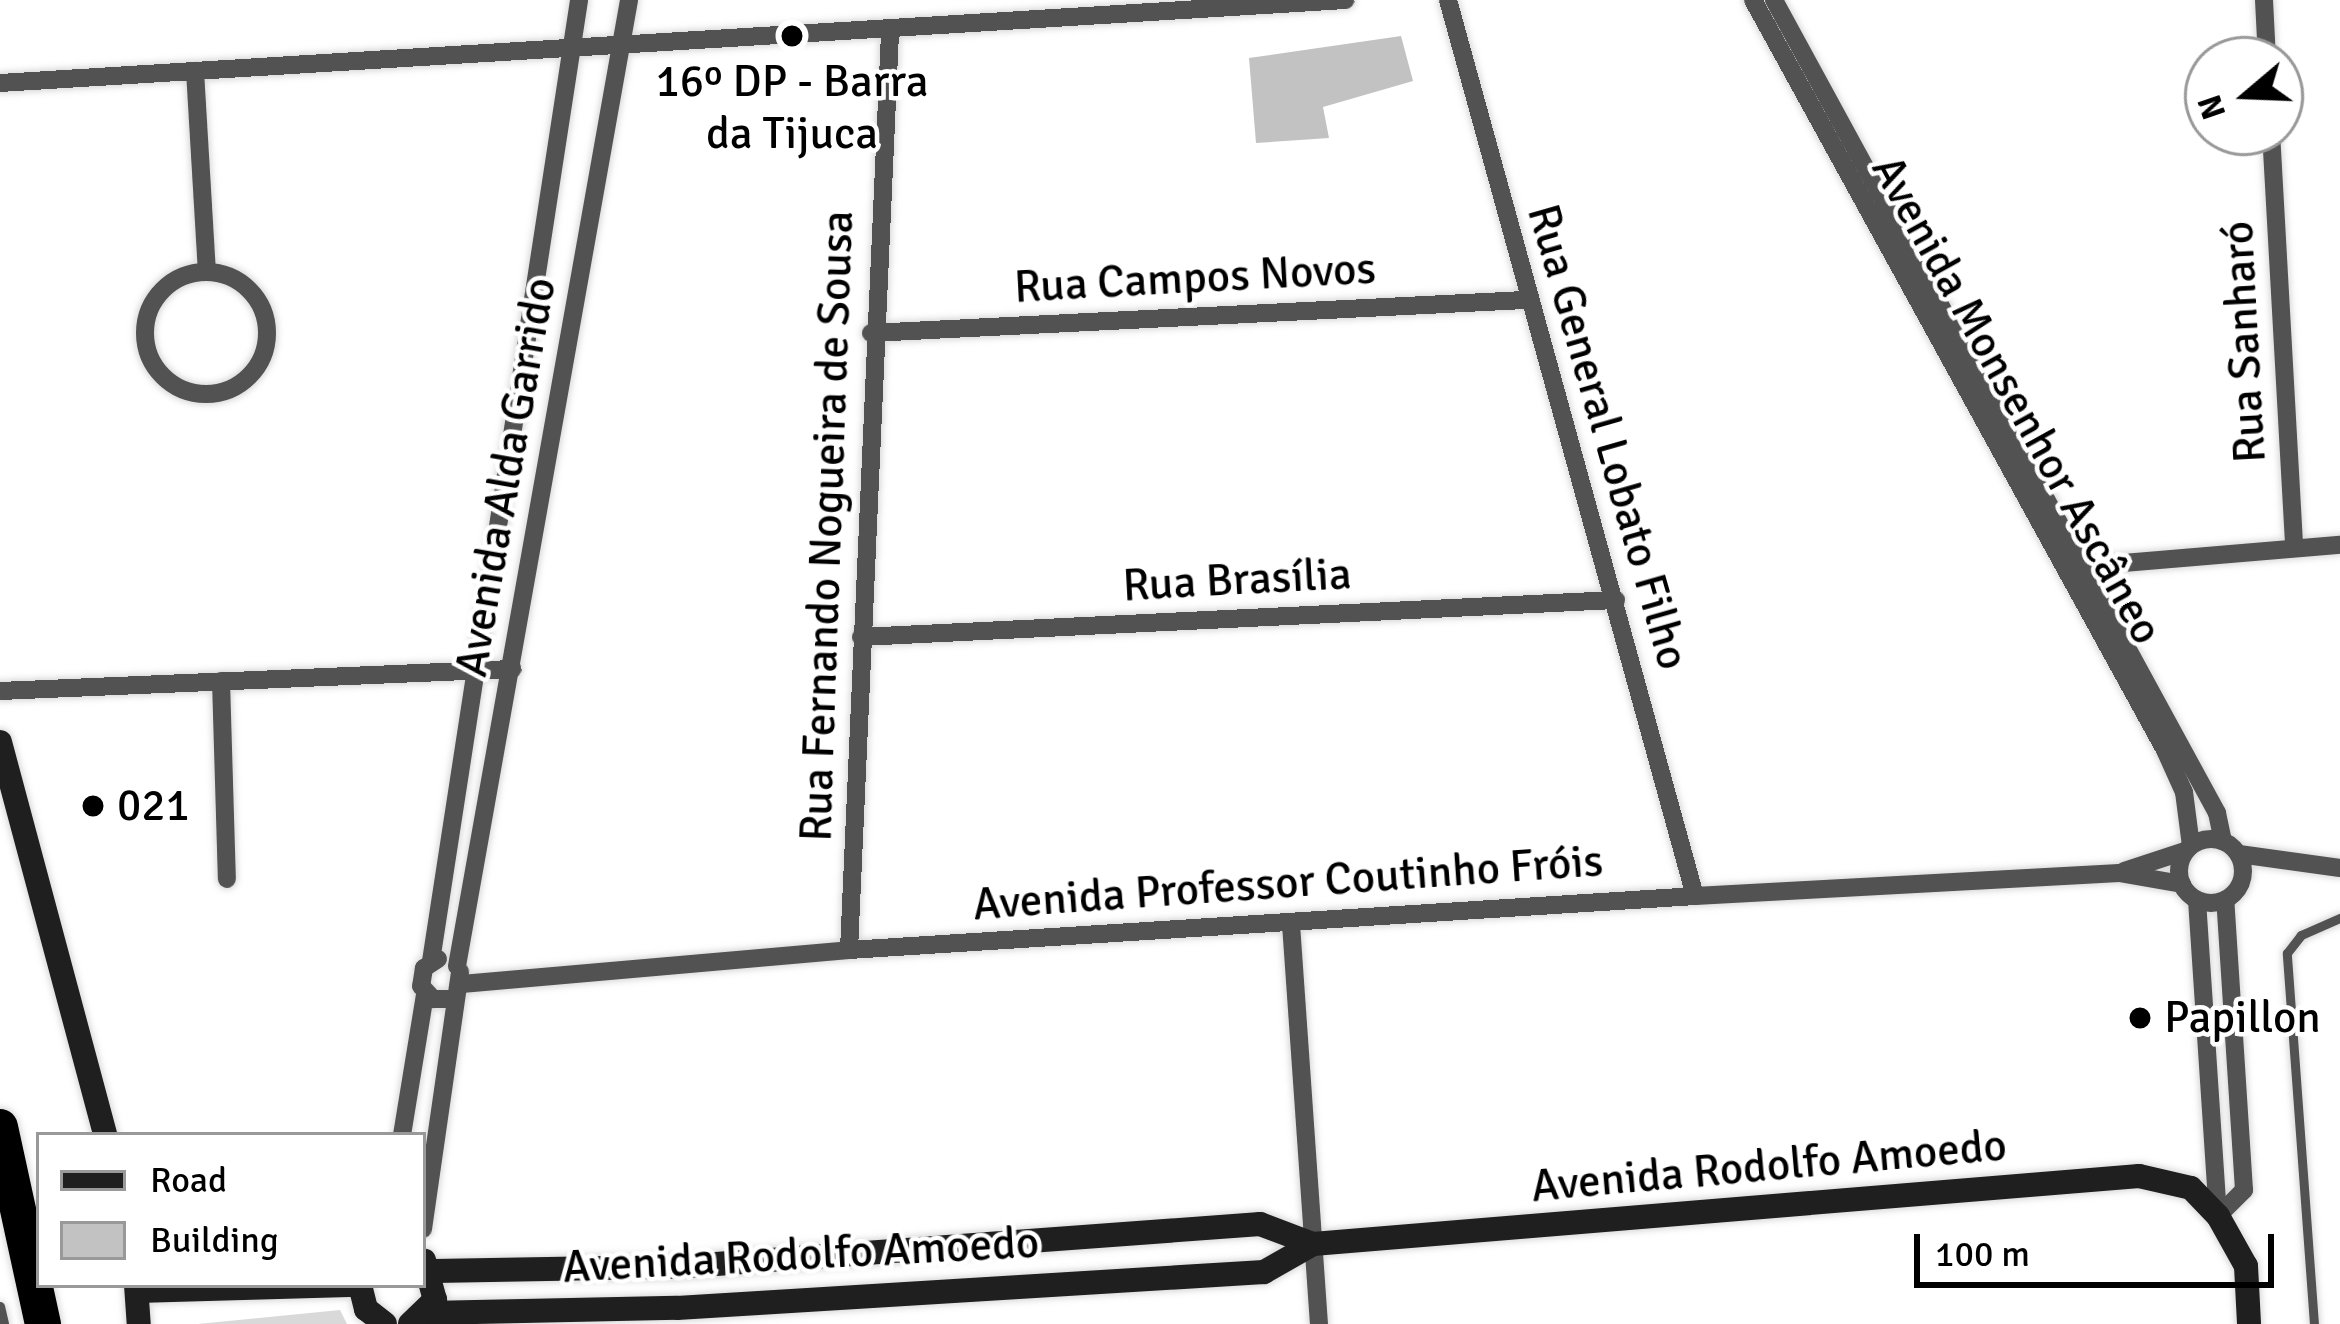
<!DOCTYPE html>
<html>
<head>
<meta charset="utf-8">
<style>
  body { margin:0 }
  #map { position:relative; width:2340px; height:1324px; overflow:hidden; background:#fff; font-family:Signika,sans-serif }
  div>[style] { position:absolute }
  .green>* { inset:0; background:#d9d9d9 }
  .building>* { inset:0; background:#c2c2c2 }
  .roads { filter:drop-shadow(0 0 3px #dbdbdb) drop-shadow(0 0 3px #dbdbdb) }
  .lane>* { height:9px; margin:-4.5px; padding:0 4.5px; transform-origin:4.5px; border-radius:4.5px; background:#525252 }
  .street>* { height:18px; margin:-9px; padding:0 9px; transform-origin:9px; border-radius:9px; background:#525252 }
  .street>.ring { margin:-9px; padding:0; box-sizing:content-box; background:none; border:18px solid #525252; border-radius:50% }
  .secondary>* { height:24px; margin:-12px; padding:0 12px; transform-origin:12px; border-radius:12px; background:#1f1f1f }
  .highway>* { height:36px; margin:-18px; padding:0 18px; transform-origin:18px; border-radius:18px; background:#000 }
  .dots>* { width:33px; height:33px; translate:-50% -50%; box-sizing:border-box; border:6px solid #fff; border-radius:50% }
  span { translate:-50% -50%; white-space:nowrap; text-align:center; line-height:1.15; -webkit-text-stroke:9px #fff; paint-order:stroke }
  .poi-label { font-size:45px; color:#000 }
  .left { translate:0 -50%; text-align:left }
  .street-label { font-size:45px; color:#000 }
  .legend { position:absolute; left:36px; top:1132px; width:390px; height:156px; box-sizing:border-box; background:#fff; border:3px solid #999; margin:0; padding:15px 21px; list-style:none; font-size:36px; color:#000 }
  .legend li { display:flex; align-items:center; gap:24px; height:60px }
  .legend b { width:60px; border:3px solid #999 }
  .north { position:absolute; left:2184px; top:36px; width:120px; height:120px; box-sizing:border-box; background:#fff; border:3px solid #999; border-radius:50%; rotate:251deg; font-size:33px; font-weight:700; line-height:48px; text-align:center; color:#000 }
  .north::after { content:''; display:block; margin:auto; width:42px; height:54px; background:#000; clip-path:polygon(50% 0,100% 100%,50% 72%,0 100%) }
  .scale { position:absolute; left:1914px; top:1234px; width:360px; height:54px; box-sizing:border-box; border:6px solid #000; border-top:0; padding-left:15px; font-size:36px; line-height:42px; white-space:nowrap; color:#000; -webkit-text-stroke:9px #fff; paint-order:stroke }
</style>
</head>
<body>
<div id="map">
  <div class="green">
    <i style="clip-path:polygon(340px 1310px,347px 1324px,198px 1324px)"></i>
  </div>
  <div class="building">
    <i style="clip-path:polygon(1401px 36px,1413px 81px,1323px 107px,1329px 138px,1256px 143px,1249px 58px)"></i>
  </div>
  <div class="roads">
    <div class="lane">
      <i style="left:0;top:1306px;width:18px;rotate:77deg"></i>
      <i style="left:2314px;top:1324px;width:372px;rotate:-94.2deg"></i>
      <i style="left:2287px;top:953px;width:23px;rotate:-52deg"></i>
      <i style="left:2301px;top:935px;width:43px;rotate:-23.6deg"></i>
    </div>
    <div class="street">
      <i style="left:1448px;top:0;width:929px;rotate:74.59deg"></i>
      <i style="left:1753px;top:0;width:856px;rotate:61.22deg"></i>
      <i style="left:2165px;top:750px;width:46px;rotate:65.7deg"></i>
      <i style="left:2184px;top:792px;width:54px;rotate:82.6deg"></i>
      <i style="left:1774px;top:0;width:926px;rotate:61.41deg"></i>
      <i style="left:2217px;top:813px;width:29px;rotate:78deg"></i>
      <i style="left:2264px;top:0;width:60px;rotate:87.1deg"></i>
      <i style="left:195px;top:71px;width:200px;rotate:86.6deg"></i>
      <i style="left:0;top:83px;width:1348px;rotate:-3.53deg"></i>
      <i style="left:2271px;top:132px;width:416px;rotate:86.8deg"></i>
      <i class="ring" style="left:145px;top:272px;width:104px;height:104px"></i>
      <i style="left:871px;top:333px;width:654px;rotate:-2.89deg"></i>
      <i style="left:2076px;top:567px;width:265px;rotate:-4.8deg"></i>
      <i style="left:861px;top:637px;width:756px;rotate:-2.81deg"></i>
      <i style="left:221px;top:681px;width:198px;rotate:88.3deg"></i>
      <i style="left:0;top:691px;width:513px;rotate:-2.46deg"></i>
      <i class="ring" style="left:2179px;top:839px;width:46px;height:46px"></i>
      <i style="left:2239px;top:854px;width:102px;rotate:7.9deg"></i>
      <i style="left:2124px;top:871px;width:64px;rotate:-18.2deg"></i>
      <i style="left:2197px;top:900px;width:317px;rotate:86.2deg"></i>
      <i style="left:1291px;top:924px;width:401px;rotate:86deg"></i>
      <i style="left:849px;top:950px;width:918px;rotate:-87.44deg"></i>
      <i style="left:438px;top:959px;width:17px;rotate:147deg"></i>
      <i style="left:424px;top:968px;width:18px;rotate:99deg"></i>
      <i style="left:421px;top:986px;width:18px;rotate:47deg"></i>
      <i style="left:433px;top:999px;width:18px"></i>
      <i style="left:431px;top:961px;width:972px;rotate:-81.24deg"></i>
      <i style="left:457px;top:966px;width:981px;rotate:-79.9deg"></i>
      <i style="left:462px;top:984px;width:388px;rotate:-5deg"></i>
      <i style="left:849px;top:950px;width:848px;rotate:-3.65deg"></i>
      <i style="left:1695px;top:896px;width:425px;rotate:-3.1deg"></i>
      <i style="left:2119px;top:873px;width:64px;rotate:9.9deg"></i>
      <i style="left:402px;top:1135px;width:143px;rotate:-80.7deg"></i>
      <i style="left:2218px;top:1216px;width:37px;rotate:-45deg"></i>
      <i style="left:2244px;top:1190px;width:291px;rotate:-93.7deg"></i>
      <i style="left:423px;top:1229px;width:260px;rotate:-81.8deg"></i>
    </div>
    <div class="secondary">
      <i style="left:0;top:742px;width:407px;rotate:75deg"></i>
      <i style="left:434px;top:1271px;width:241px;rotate:-1deg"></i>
      <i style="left:675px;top:1267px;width:587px;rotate:-4.2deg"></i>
      <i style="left:1260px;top:1224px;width:57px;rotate:20.7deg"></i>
      <i style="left:1313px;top:1244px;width:829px;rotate:-4.71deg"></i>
      <i style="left:2139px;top:1176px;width:53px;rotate:13deg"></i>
      <i style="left:2191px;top:1188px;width:39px;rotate:46deg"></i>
      <i style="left:2218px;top:1216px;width:57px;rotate:60.8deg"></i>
      <i style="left:2246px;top:1266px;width:58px;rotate:87deg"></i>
      <i style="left:136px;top:1285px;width:39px;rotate:86deg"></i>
      <i style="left:360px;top:1285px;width:25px;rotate:76deg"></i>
      <i style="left:366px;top:1309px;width:24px;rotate:38deg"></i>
      <i style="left:137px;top:1291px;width:221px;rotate:-1.6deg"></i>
      <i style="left:428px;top:1313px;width:249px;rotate:-1.2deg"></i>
      <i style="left:677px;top:1308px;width:588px;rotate:-3.51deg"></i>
      <i style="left:1264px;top:1272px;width:56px;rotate:-29.7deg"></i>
      <i style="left:410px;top:1324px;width:35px;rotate:-44deg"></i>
      <i style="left:435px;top:1300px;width:41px;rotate:-105.4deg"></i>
    </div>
    <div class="highway">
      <i style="left:0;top:1127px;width:202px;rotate:77.7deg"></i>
    </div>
  </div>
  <div class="dots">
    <i style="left:792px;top:36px;background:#000"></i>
    <i style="left:93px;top:806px;background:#000"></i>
    <i style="left:2140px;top:1018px;background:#000"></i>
  </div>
  <div class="poi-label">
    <span style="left:792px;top:108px">16º DP - Barra<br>da Tijuca</span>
    <span class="left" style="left:117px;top:806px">021</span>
    <span class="left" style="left:2164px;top:1018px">Papillon</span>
  </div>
  <div class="street-label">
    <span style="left:1195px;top:278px;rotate:-3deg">Rua Campos Novos</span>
    <span style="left:2244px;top:342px;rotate:-93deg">Rua Sanharó</span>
    <span style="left:2017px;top:400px;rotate:61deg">Avenida Monsenhor Ascâneo</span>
    <span style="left:1608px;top:437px;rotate:74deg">Rua General Lobato Filho</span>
    <span style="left:506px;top:477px;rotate:-80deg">Avenida Alda Garrido</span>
    <span style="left:827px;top:526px;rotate:-88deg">Rua Fernando Nogueira de Sousa</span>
    <span style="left:1237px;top:580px;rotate:-3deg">Rua Brasília</span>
    <span style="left:1288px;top:883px;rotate:-4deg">Avenida Professor Coutinho Fróis</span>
    <span style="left:1769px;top:1166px;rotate:-5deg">Avenida Rodolfo Amoedo</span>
    <span style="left:801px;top:1255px;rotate:-3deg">Avenida Rodolfo Amoedo</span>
  </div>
  <ul class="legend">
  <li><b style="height:15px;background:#1f1f1f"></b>Road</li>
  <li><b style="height:33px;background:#c2c2c2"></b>Building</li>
  </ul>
  <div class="north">N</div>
  <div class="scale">100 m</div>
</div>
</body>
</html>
